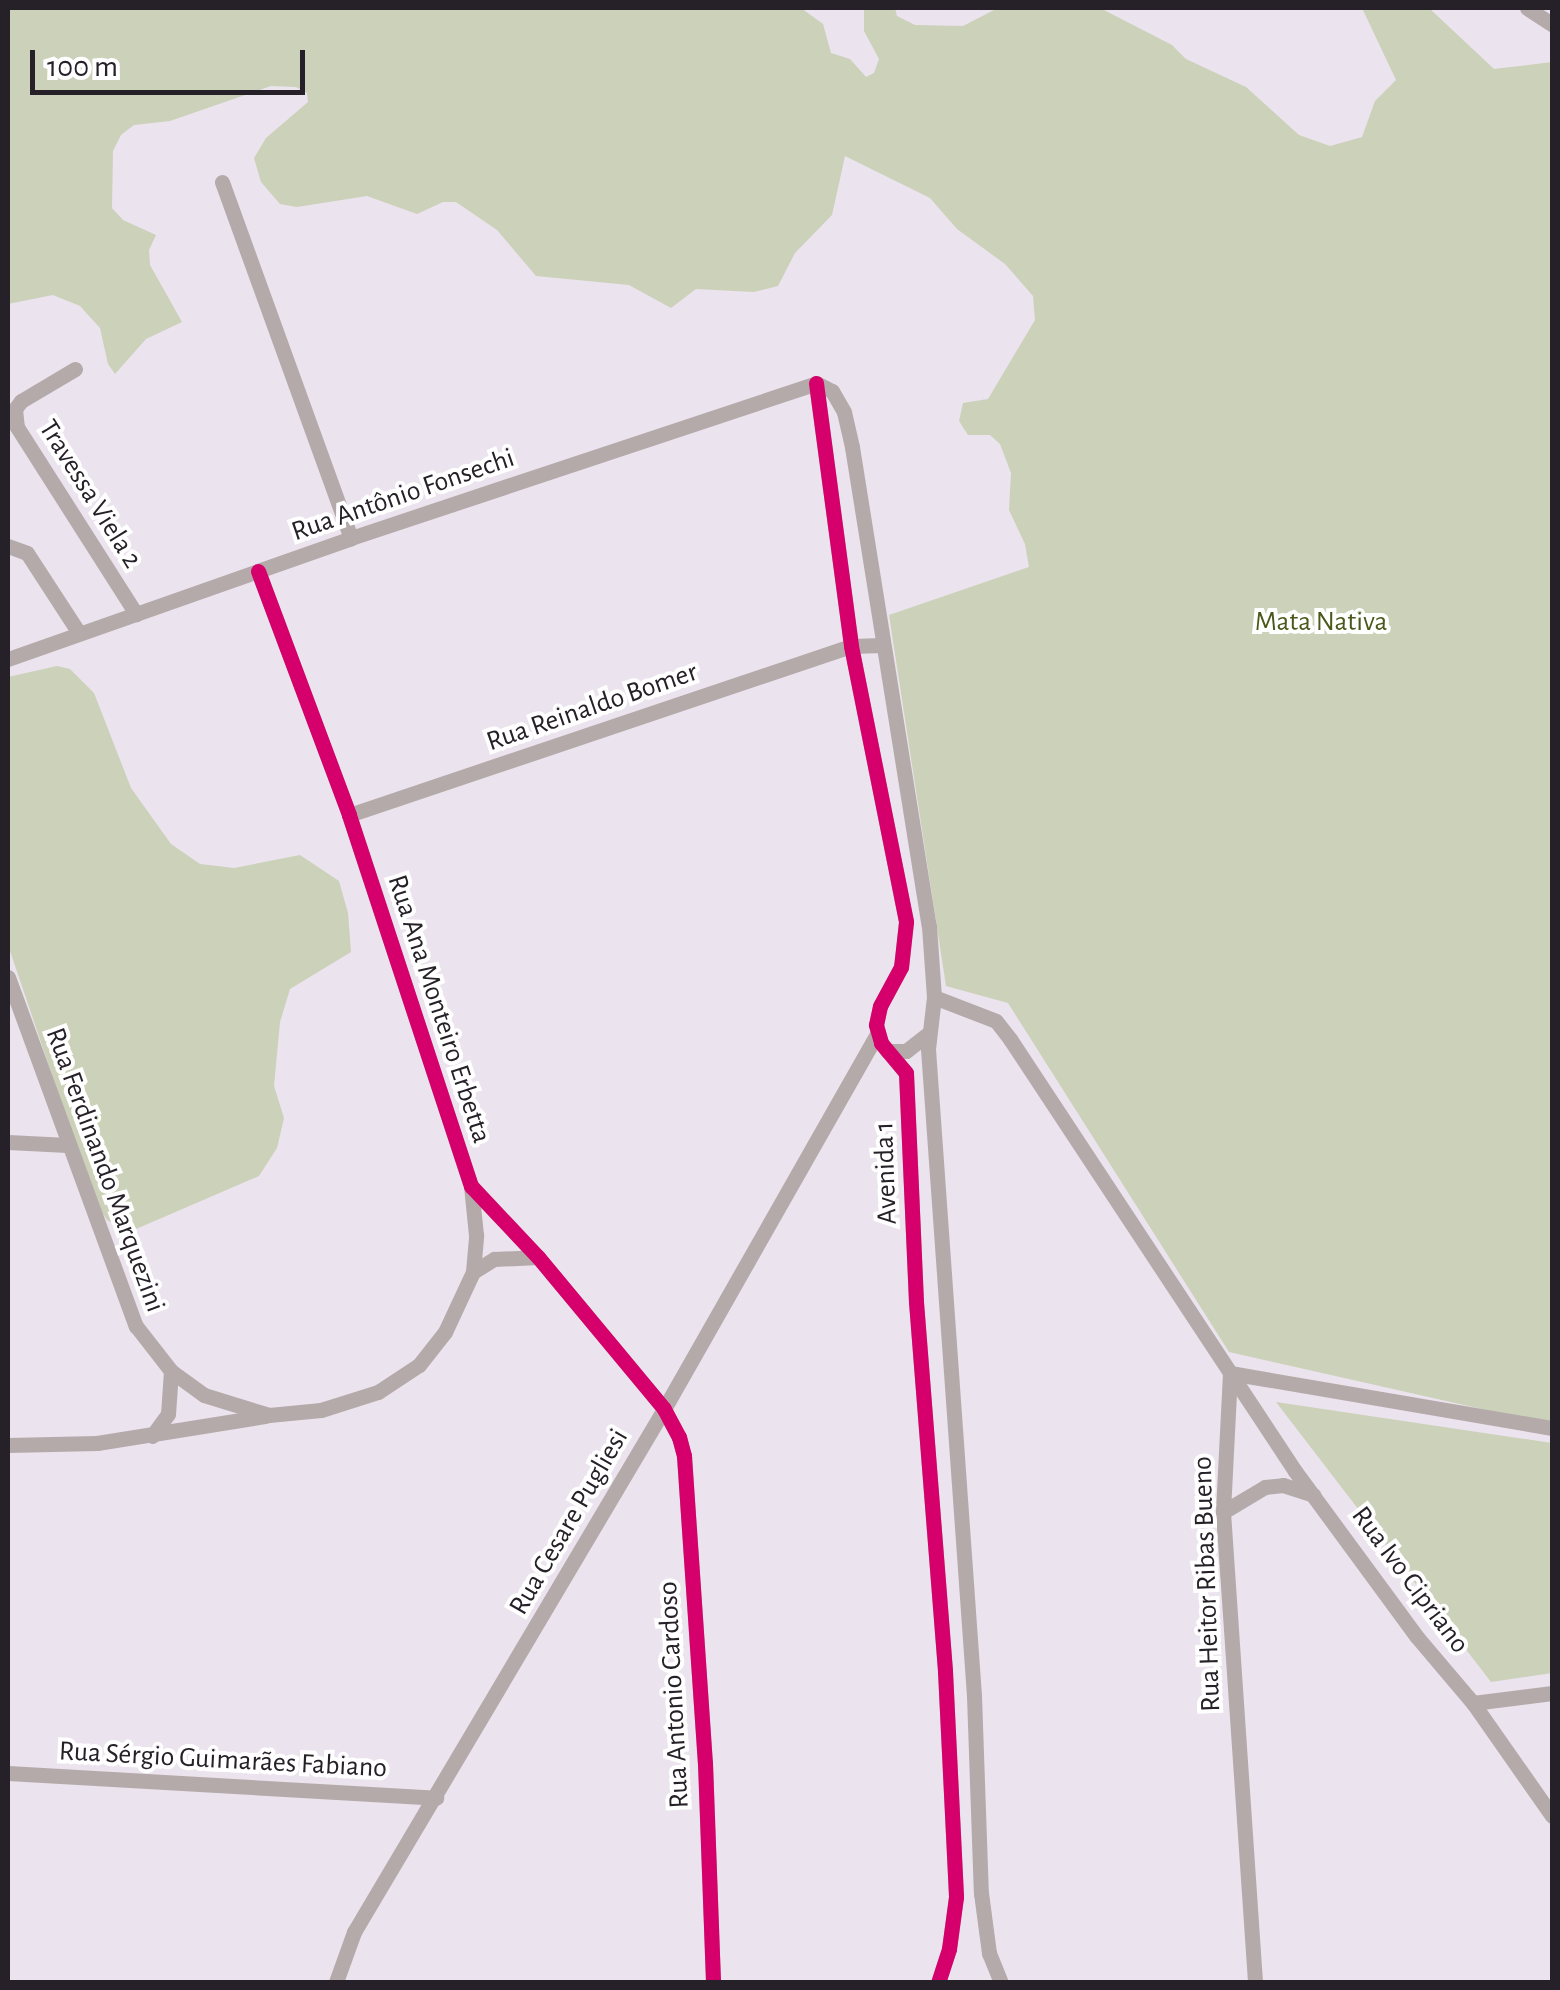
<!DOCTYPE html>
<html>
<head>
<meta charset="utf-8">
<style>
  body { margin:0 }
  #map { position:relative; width:1560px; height:1990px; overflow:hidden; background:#ebe3ed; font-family:"Alegreya Sans",sans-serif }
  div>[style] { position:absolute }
  .green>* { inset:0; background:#ccd1ba }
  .street>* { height:15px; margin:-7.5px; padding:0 7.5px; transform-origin:7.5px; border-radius:7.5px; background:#b4aaaa }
  .cycleway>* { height:15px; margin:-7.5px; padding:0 7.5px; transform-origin:7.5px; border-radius:7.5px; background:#d6006c }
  span { translate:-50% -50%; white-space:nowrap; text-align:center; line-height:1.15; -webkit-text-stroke:8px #fff; paint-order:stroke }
  .street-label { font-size:28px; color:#262128 }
  .park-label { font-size:28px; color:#4a581a }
  .frame { position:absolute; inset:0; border:10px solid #262128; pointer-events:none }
  .scale { position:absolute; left:30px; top:50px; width:275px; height:45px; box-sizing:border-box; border:5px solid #262128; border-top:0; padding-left:12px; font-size:30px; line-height:35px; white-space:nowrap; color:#262128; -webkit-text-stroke:8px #fff; paint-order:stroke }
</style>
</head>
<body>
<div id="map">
  <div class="green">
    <i style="clip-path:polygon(8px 8px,801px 8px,823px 24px,831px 53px,850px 59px,866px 77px,874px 73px,879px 59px,864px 31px,864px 8px,895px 8px,897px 16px,915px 25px,963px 26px,998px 8px,1100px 8px,1172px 45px,1186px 59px,1246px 87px,1299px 135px,1330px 146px,1362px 137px,1375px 101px,1396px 80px,1362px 8px,1429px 8px,1494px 69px,1552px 62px,1552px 1425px,1229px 1352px,1008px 1003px,946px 986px,889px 615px,1029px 567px,1025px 544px,1009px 510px,1011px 473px,1000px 444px,990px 435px,968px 435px,959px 421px,963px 403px,988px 399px,1035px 320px,1033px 296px,1005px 264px,957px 229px,930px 198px,845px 156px,832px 215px,795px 253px,778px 286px,754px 292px,696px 289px,671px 308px,629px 285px,536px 276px,497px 230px,456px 202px,443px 202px,417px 214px,367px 196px,297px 207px,280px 204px,261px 182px,254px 158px,266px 138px,308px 102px,307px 93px,296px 87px,271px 86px,170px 121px,134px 125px,121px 135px,113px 151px,112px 208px,123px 220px,156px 235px,149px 250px,150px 265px,182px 322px,146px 339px,115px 374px,108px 364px,100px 328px,80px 306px,53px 295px,8px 304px)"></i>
    <i style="clip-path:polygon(57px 666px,70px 669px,94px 693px,131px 788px,171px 844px,200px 864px,234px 868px,300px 855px,339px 881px,348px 913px,351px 952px,290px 989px,280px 1022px,274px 1086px,284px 1118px,277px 1148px,259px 1176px,136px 1229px,108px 1221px,96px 1205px,8px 945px,8px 677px)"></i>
    <i style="clip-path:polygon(1276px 1402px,1552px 1443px,1552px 1673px,1491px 1682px)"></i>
  </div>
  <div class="street">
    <i style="left:1527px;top:8px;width:30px;rotate:33deg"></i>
    <i style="left:222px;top:182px;width:379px;rotate:70.1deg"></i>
    <i style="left:75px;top:369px;width:63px;rotate:149.3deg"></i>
    <i style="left:21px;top:401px;width:10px;rotate:127deg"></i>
    <i style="left:15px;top:409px;width:18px;rotate:84deg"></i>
    <i style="left:17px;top:427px;width:222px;rotate:57.5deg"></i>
    <i style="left:816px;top:383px;width:265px;rotate:82.4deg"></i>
    <i style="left:851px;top:646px;width:281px;rotate:78.7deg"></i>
    <i style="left:906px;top:922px;width:45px;rotate:96.3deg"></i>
    <i style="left:901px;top:967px;width:44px;rotate:118.3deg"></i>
    <i style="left:880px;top:1006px;width:19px;rotate:102deg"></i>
    <i style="left:876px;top:1025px;width:19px;rotate:74deg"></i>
    <i style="left:881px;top:1043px;width:39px;rotate:50deg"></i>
    <i style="left:906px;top:1073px;width:229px;rotate:87.5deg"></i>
    <i style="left:916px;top:1302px;width:370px;rotate:85.5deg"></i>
    <i style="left:945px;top:1671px;width:226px;rotate:87.2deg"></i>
    <i style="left:956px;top:1897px;width:52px;rotate:97.7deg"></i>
    <i style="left:949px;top:1949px;width:35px;rotate:108deg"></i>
    <i style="left:816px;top:383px;width:18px;rotate:27deg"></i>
    <i style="left:832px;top:391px;width:24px;rotate:60deg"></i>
    <i style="left:844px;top:412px;width:36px;rotate:77deg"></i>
    <i style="left:852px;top:447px;width:485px;rotate:80.9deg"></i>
    <i style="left:929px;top:926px;width:71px;rotate:86deg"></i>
    <i style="left:934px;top:997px;width:52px;rotate:96.6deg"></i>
    <i style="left:928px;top:1049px;width:649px;rotate:85.93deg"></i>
    <i style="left:974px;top:1696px;width:197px;rotate:88deg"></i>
    <i style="left:981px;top:1893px;width:61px;rotate:82.4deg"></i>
    <i style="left:989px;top:1953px;width:31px;rotate:68deg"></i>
    <i style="left:8px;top:546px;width:20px;rotate:20deg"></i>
    <i style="left:27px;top:553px;width:95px;rotate:57deg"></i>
    <i style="left:258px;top:571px;width:260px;rotate:69.5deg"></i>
    <i style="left:349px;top:815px;width:391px;rotate:71.8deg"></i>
    <i style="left:471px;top:1186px;width:98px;rotate:46.7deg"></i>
    <i style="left:538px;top:1257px;width:197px;rotate:50.3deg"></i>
    <i style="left:664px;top:1409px;width:32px;rotate:62deg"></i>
    <i style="left:679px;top:1437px;width:20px;rotate:75deg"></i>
    <i style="left:684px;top:1456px;width:308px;rotate:86.1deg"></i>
    <i style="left:705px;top:1763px;width:219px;rotate:87.9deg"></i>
    <i style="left:8px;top:659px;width:364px;rotate:-19.4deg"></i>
    <i style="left:351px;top:538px;width:490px;rotate:-18.4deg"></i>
    <i style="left:349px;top:815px;width:530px;rotate:-18.61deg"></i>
    <i style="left:851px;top:646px;width:32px;rotate:-2deg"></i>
    <i style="left:8px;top:977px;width:372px;rotate:69.9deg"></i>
    <i style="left:136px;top:1326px;width:57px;rotate:52.1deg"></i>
    <i style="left:171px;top:1371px;width:41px;rotate:36deg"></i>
    <i style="left:204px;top:1395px;width:68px;rotate:17.1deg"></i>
    <i style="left:269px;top:1415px;width:52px;rotate:-5.5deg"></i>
    <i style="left:321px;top:1410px;width:60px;rotate:-17.5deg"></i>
    <i style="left:378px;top:1392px;width:49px;rotate:-33.4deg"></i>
    <i style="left:419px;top:1365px;width:42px;rotate:-51.8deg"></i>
    <i style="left:445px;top:1332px;width:66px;rotate:-65deg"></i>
    <i style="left:473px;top:1272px;width:37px;rotate:-85deg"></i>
    <i style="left:476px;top:1235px;width:49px;rotate:-95.8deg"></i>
    <i style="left:934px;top:997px;width:66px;rotate:21.2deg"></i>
    <i style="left:996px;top:1021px;width:23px;rotate:52deg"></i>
    <i style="left:1010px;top:1039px;width:518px;rotate:56.59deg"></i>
    <i style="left:1295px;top:1471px;width:206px;rotate:53.7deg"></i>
    <i style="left:1417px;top:1637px;width:87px;rotate:49.7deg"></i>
    <i style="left:1473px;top:1703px;width:138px;rotate:55deg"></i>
    <i style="left:887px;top:1051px;width:19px"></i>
    <i style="left:906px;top:1051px;width:28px;rotate:-38deg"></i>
    <i style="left:8px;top:1142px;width:59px;rotate:2.9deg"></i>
    <i style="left:473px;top:1272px;width:25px;rotate:-32deg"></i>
    <i style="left:494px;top:1259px;width:44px;rotate:-2.6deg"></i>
    <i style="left:1230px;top:1373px;width:139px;rotate:92.9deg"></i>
    <i style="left:1223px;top:1512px;width:471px;rotate:86.1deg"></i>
    <i style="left:1230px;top:1373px;width:327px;rotate:9.7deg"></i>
    <i style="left:152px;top:1436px;width:27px;rotate:-54deg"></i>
    <i style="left:168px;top:1414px;width:43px;rotate:-86deg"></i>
    <i style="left:8px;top:1445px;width:89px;rotate:-1.3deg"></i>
    <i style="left:97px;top:1443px;width:171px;rotate:-9.1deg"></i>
    <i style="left:1223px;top:1512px;width:49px;rotate:-30.8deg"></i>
    <i style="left:1265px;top:1487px;width:18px;rotate:-6deg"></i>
    <i style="left:1283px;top:1485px;width:32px;rotate:18deg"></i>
    <i style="left:1473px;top:1703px;width:80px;rotate:-7.2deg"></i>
    <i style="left:8px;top:1773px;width:429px;rotate:3.3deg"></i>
    <i style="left:336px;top:1982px;width:53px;rotate:-70.2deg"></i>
    <i style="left:354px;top:1932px;width:608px;rotate:-59.34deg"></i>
    <i style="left:664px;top:1409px;width:431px;rotate:-60.4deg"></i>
  </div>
  <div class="cycleway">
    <i style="left:816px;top:383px;width:265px;rotate:82.4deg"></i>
    <i style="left:851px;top:646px;width:281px;rotate:78.7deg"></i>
    <i style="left:906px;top:922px;width:45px;rotate:96.3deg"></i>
    <i style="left:901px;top:967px;width:44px;rotate:118.3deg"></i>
    <i style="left:880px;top:1006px;width:19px;rotate:102deg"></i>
    <i style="left:876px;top:1025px;width:19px;rotate:74deg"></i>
    <i style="left:881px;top:1043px;width:39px;rotate:50deg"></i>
    <i style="left:906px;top:1073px;width:229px;rotate:87.5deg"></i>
    <i style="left:916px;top:1302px;width:370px;rotate:85.5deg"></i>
    <i style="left:945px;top:1671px;width:226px;rotate:87.2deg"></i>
    <i style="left:956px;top:1897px;width:52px;rotate:97.7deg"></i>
    <i style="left:949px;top:1949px;width:35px;rotate:108deg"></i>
    <i style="left:258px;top:571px;width:260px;rotate:69.5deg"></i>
    <i style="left:349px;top:815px;width:391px;rotate:71.8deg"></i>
    <i style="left:471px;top:1186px;width:98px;rotate:46.7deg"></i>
    <i style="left:538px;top:1257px;width:197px;rotate:50.3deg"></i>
    <i style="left:664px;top:1409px;width:32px;rotate:62deg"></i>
    <i style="left:679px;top:1437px;width:20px;rotate:75deg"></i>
    <i style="left:684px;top:1456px;width:308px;rotate:86.1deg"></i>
    <i style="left:705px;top:1763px;width:219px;rotate:87.9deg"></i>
  </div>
  <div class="street-label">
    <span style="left:90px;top:494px;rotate:58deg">Travessa Viela 2</span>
    <span style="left:403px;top:495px;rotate:-19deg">Rua Antônio Fonsechi</span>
    <span style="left:592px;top:707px;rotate:-19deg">Rua Reinaldo Bomer</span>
    <span style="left:439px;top:1009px;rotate:72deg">Rua Ana Monteiro Erbetta</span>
    <span style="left:105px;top:1170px;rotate:70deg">Rua Ferdinando Marquezini</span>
    <span style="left:886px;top:1173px;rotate:-92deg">Avenida 1</span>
    <span style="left:569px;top:1522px;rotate:-60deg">Rua Cesare Pugliesi</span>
    <span style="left:1410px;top:1580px;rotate:53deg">Rua Ivo Cipriano</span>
    <span style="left:1207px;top:1584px;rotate:-92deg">Rua Heitor Ribas Bueno</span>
    <span style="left:674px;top:1695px;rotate:-93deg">Rua Antonio Cardoso</span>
    <span style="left:223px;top:1760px;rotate:3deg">Rua Sérgio Guimarães Fabiano</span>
  </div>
  <div class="park-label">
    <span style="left:1321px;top:622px">Mata Nativa</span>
  </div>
  <div class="frame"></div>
  <div class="scale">100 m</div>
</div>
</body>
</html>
